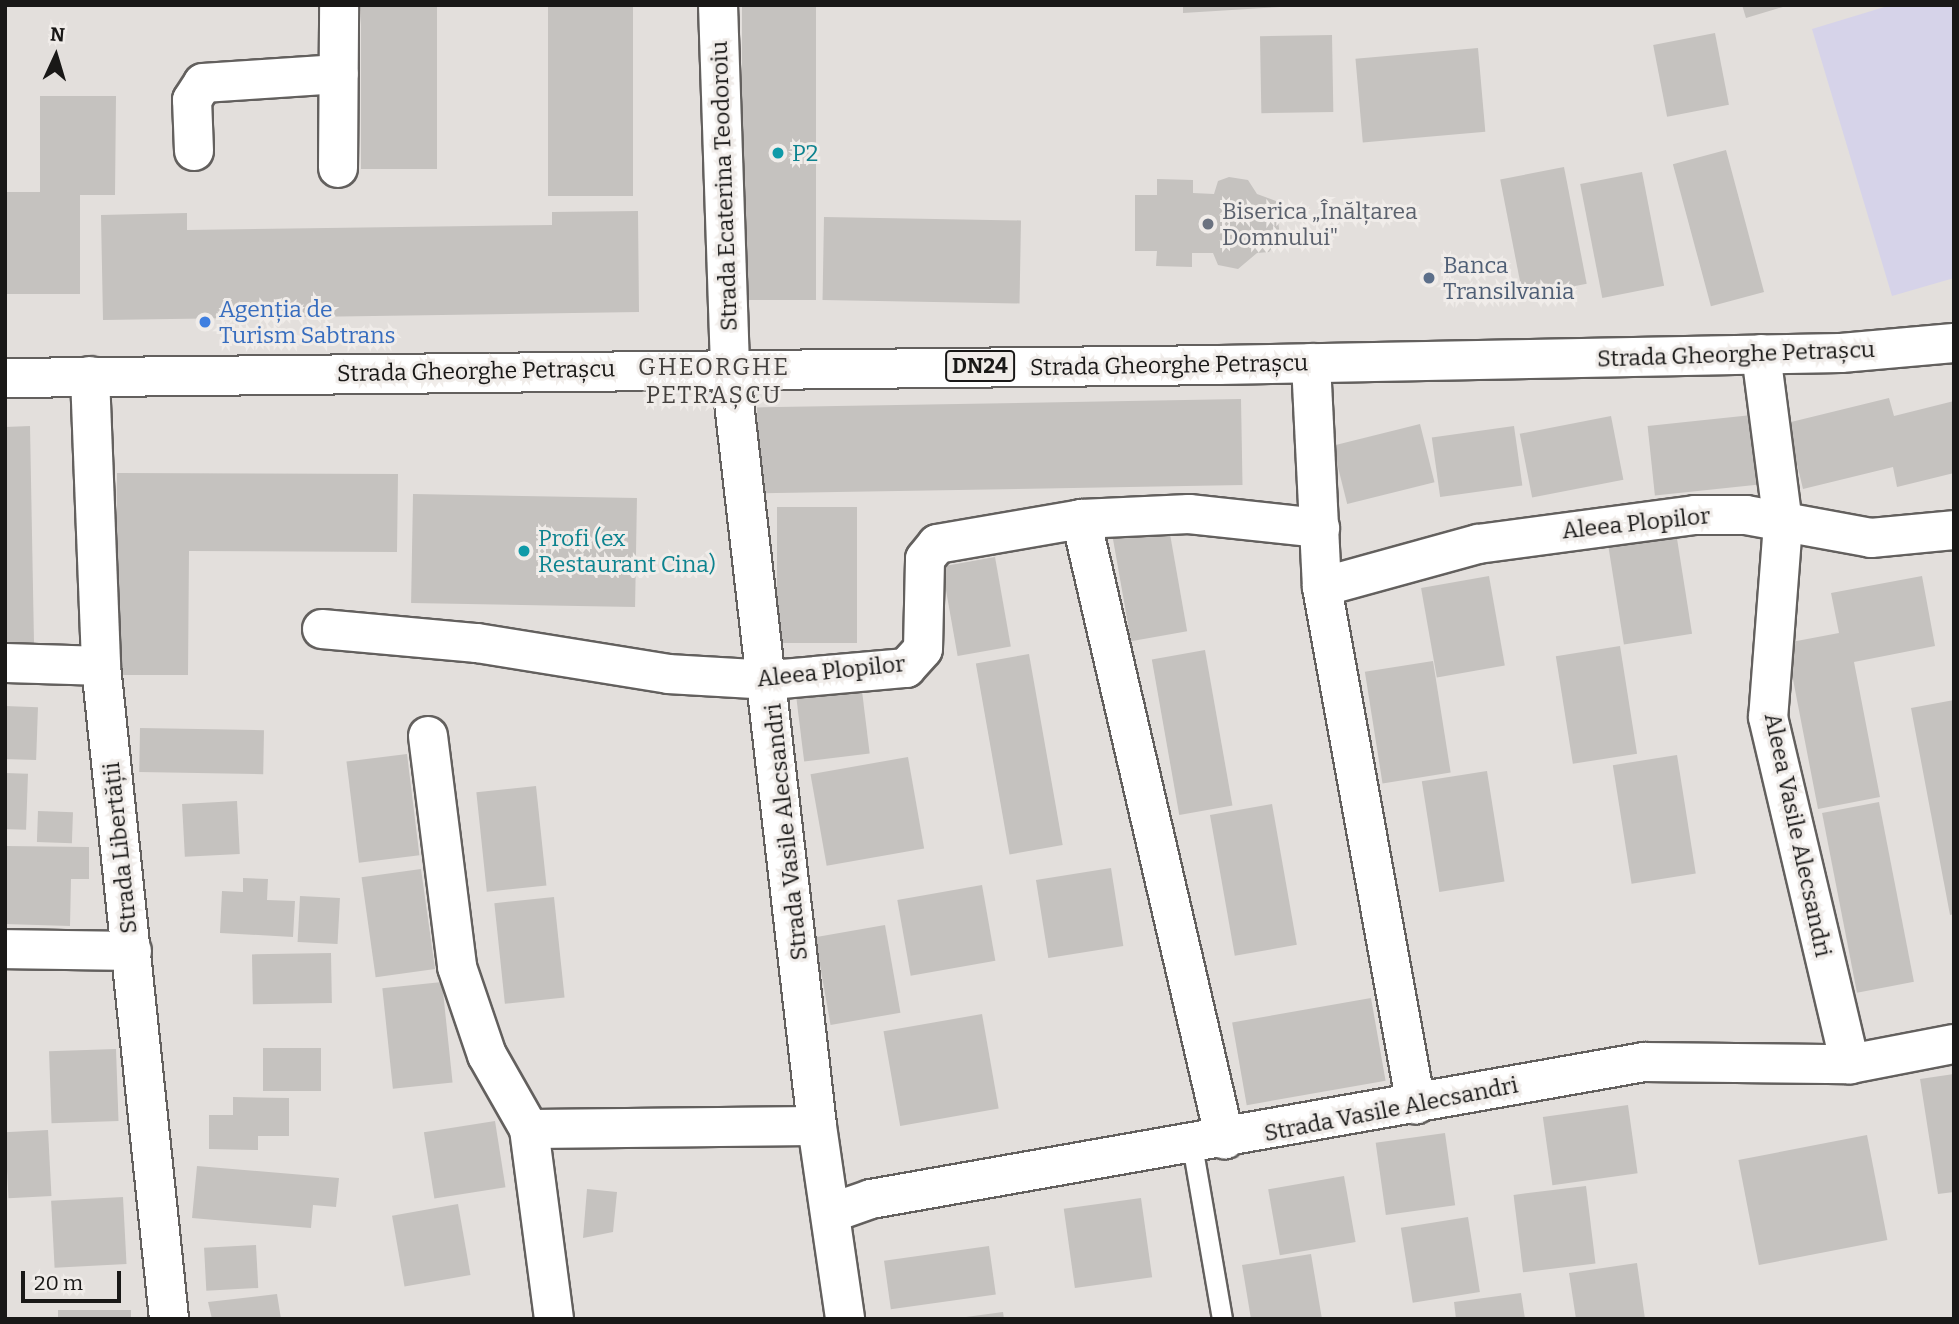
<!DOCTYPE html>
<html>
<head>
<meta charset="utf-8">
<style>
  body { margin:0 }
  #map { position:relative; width:1959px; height:1324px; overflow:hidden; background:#e3dfdc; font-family:Bitter,serif }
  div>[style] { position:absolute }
  .commercial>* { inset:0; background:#d6d3e9 }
  .building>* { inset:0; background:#c5c2bf; transform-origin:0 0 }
  .roads { filter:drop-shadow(2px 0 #63605e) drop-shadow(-2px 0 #63605e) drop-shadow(0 2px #63605e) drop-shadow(0 -2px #63605e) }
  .service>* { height:19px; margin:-9.5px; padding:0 9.5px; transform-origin:9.5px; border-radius:9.5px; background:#fff }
  .minor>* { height:38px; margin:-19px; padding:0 19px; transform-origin:19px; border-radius:19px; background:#fff }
  .primary>* { height:38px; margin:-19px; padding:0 19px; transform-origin:19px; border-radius:19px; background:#fff }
  .dots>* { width:19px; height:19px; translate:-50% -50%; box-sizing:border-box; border:4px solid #f0ece9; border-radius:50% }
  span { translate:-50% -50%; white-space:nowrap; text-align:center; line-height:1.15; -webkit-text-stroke:6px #f0ece9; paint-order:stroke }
  .shield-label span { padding:2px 5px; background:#f0ece9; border:2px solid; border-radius:5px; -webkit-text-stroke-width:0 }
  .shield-label { font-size:21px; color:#191817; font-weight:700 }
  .culture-label { font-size:23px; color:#0d838f }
  .left { translate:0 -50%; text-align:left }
  .street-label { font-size:23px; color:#191817 }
  .worship-label { font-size:23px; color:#5b616d }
  .service-label { font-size:23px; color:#4e5e75 }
  .shop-label { font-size:23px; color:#366cbe }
  .neighbourhood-label { font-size:24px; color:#44413f; letter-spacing:2px }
  .frame { position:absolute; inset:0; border:7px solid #191817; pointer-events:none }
  .north { position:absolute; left:21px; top:21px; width:70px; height:70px; -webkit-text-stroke:5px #f0ece9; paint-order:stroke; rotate:4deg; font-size:19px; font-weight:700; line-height:28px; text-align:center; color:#191817 }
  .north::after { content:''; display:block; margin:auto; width:24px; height:32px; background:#191817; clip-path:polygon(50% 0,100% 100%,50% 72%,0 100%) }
  .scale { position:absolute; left:21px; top:1271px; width:100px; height:32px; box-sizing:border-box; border:4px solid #191817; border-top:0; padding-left:9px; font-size:21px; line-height:24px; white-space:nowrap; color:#191817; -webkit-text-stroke:5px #f0ece9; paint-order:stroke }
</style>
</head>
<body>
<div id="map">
  <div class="commercial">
    <div style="clip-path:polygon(1891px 5px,1954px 5px,1954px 278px,1892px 296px,1812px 29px)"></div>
  </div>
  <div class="building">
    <div style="left:361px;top:5px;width:76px;height:164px"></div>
    <div style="left:548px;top:5px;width:85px;height:191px"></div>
    <div style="left:742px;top:5px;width:74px;height:295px"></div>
    <div style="clip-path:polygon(1183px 5px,1280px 5px,1280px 7px,1183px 13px)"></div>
    <div style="clip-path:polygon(1742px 5px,1786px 5px,1786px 6px,1746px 18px)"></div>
    <div style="left:1715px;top:33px;width:73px;height:63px;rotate:79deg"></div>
    <div style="left:1332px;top:35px;width:77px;height:72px;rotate:89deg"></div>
    <div style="left:1478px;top:48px;width:84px;height:123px;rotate:85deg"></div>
    <div style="clip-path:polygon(40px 96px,116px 96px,115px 195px,80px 195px,80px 294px,5px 294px,5px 192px,40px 192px)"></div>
    <div style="left:1726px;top:150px;width:147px;height:55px;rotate:75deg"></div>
    <div style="left:1564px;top:167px;width:119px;height:65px;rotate:79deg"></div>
    <div style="left:1642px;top:172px;width:116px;height:63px;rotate:79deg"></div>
    <div style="clip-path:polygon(1229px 177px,1248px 180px,1257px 194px,1276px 201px,1280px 238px,1269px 252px,1257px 253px,1238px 269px,1218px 265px,1213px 253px,1192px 253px,1192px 267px,1156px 266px,1157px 251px,1135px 251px,1135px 195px,1157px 195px,1157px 179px,1193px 180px,1193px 193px,1214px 194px,1218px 181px)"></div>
    <div style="clip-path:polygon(638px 211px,639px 312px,103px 320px,101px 215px,187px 213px,187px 230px,552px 225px,552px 212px)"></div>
    <div style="left:824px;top:217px;width:197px;height:83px;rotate:1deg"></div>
    <div style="clip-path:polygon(1889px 398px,1894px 416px,1954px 401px,1954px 473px,1897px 487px,1893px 467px,1803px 489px,1787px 423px)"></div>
    <div style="left:1241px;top:399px;width:86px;height:484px;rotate:89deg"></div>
    <div style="left:1752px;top:415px;width:70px;height:105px;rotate:84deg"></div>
    <div style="left:1611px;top:416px;width:65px;height:93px;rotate:79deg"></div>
    <div style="left:1420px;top:424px;width:60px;height:90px;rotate:76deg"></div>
    <div style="clip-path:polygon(30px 426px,34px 643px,5px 644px,5px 427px)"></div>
    <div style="left:1514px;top:426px;width:60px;height:83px;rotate:82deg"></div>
    <div style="clip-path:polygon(117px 473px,398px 474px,397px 552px,189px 551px,188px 675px,116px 675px)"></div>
    <div style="left:413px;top:494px;width:224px;height:109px;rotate:1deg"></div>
    <div style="left:857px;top:507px;width:136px;height:80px;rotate:90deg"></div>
    <div style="left:1167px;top:517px;width:116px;height:57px;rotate:80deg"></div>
    <div style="left:1675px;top:526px;width:109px;height:69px;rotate:81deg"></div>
    <div style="left:995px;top:557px;width:91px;height:54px;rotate:80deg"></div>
    <div style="left:1489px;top:576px;width:91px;height:69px;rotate:80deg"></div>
    <div style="clip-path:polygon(1922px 576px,1935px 646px,1854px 662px,1880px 797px,1818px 809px,1786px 643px,1839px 633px,1831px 593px)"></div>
    <div style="left:1620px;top:646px;width:109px;height:65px;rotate:81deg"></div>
    <div style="left:1205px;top:650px;width:158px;height:54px;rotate:80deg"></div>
    <div style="left:1029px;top:654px;width:194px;height:54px;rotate:80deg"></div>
    <div style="left:1433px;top:661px;width:113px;height:69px;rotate:81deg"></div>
    <div style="left:862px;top:691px;width:63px;height:66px;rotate:83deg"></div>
    <div style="clip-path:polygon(1954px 700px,1954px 914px,1950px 915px,1911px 708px)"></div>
    <div style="left:5px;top:706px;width:33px;height:53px;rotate:2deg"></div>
    <div style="left:140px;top:728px;width:124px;height:44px;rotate:1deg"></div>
    <div style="left:407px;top:754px;width:102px;height:61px;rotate:83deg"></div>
    <div style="left:1677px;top:755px;width:120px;height:65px;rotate:81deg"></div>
    <div style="left:908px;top:757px;width:93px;height:99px;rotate:80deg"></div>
    <div style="left:1487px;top:771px;width:112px;height:66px;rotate:81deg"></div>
    <div style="left:5px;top:773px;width:23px;height:56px;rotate:2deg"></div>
    <div style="left:536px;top:786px;width:100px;height:60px;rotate:84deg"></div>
    <div style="left:237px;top:801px;width:53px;height:55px;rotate:87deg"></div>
    <div style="left:1879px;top:802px;width:183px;height:58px;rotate:79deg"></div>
    <div style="left:1272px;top:804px;width:143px;height:63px;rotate:80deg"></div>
    <div style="left:38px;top:811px;width:35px;height:31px;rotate:2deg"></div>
    <div style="clip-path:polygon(5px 846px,89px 847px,89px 879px,71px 879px,70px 926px,5px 924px)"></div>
    <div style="left:1111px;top:868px;width:79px;height:76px;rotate:81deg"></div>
    <div style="left:421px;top:869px;width:101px;height:60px;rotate:82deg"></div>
    <div style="clip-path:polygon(243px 878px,268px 879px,267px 900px,295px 901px,293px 937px,220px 933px,222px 891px,243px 892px)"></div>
    <div style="left:982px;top:885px;width:77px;height:86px;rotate:80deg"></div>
    <div style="left:300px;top:896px;width:40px;height:46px;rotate:3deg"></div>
    <div style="left:554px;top:897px;width:101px;height:60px;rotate:84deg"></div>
    <div style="left:885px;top:925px;width:89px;height:71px;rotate:80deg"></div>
    <div style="left:331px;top:953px;width:50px;height:79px;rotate:89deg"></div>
    <div style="left:442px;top:982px;width:101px;height:60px;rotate:84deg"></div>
    <div style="left:1371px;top:998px;width:84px;height:141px;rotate:80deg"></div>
    <div style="left:982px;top:1014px;width:96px;height:100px;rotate:80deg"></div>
    <div style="left:321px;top:1048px;width:43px;height:58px;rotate:90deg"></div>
    <div style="left:116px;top:1049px;width:72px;height:67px;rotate:88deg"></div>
    <div style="clip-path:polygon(1954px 1074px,1954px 1192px,1938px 1194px,1920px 1079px)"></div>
    <div style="clip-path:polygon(233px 1097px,289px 1098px,289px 1136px,258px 1136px,258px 1150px,209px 1149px,209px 1115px,233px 1115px)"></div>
    <div style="left:1628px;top:1105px;width:69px;height:86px;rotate:82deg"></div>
    <div style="left:495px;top:1121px;width:67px;height:72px;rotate:81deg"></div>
    <div style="left:48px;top:1130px;width:66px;height:43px;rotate:87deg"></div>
    <div style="left:1445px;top:1133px;width:73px;height:70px;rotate:82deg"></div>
    <div style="left:1867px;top:1135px;width:107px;height:131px;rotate:79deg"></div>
    <div style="clip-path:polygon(197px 1166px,339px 1178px,336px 1207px,313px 1205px,311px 1228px,192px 1218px)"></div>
    <div style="left:1344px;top:1176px;width:67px;height:77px;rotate:80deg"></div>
    <div style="left:1586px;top:1186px;width:78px;height:73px;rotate:83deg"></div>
    <div style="clip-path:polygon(587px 1189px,617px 1192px,613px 1232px,583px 1238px)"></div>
    <div style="left:123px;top:1197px;width:67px;height:72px;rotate:87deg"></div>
    <div style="left:1141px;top:1198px;width:80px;height:78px;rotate:82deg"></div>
    <div style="left:458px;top:1204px;width:72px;height:67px;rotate:80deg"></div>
    <div style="left:1468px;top:1217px;width:76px;height:68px;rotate:81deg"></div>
    <div style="left:256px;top:1245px;width:43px;height:52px;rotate:87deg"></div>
    <div style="left:989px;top:1246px;width:49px;height:106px;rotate:82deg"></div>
    <div style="clip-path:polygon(1311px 1254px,1322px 1319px,1251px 1319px,1242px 1265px)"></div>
    <div style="clip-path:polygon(1637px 1263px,1645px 1319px,1576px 1319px,1569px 1273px)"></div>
    <div style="clip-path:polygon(1521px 1293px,1525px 1319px,1456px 1319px,1454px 1302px)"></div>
    <div style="clip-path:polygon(277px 1294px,281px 1319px,212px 1319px,208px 1302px)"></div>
    <div style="left:58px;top:1310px;width:73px;height:9px"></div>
    <div style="clip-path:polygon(1003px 1312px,1004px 1319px,966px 1319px,966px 1317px)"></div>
  </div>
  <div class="roads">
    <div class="service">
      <div style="left:1192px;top:1145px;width:177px;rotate:80.2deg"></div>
    </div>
    <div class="minor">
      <div style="left:718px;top:5px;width:363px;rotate:88.1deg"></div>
      <div style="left:730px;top:368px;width:763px;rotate:83.45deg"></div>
      <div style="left:817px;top:1126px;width:195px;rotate:81.7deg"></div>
      <div style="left:194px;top:151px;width:51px;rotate:-92.2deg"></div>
      <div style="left:192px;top:100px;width:20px;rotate:-57deg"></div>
      <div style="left:203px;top:83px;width:136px;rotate:-3.8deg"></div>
      <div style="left:338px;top:168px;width:163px;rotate:-89.6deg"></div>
      <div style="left:1761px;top:354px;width:171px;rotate:82.6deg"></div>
      <div style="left:1783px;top:524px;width:194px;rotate:94.4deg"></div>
      <div style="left:1768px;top:717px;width:357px;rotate:76.7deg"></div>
      <div style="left:1311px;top:363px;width:224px;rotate:87.2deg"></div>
      <div style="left:1322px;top:587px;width:526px;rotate:79.71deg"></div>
      <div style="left:90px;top:376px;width:290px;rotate:87.8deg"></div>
      <div style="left:101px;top:666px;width:657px;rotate:84.05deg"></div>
      <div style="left:1081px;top:519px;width:637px;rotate:76.94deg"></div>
      <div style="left:1322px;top:587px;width:162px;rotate:-15.4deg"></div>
      <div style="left:1478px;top:544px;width:219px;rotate:-7.6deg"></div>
      <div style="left:1695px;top:515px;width:51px"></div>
      <div style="left:1746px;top:515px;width:127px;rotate:10.4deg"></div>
      <div style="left:1871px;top:538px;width:83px;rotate:-5.5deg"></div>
      <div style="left:322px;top:629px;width:156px;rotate:5.2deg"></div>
      <div style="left:477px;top:643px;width:193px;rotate:9.2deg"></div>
      <div style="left:668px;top:674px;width:103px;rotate:3.3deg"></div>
      <div style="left:771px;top:680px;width:136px;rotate:-5.1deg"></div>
      <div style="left:906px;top:668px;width:25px;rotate:-48deg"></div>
      <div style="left:923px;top:649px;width:90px;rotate:-88.7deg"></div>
      <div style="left:925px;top:559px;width:19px;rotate:-51deg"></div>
      <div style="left:937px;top:544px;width:146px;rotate:-9.8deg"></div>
      <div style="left:1081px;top:519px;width:108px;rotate:-2.7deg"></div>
      <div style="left:1189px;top:514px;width:132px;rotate:6.1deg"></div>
      <div style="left:5px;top:663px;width:96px;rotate:1.8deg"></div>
      <div style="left:428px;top:736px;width:233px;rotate:82.8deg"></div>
      <div style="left:457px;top:967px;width:93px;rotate:71.2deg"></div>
      <div style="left:487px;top:1055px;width:85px;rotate:60.4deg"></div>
      <div style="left:529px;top:1129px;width:192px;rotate:82.5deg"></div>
      <div style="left:5px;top:949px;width:127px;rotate:0.9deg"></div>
      <div style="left:529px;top:1129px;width:288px;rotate:-0.6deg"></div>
      <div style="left:831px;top:1213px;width:42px;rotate:-19.3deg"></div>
      <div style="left:871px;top:1199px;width:785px;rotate:-10.05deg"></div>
      <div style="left:1644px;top:1062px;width:206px;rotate:0.6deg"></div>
      <div style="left:1850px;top:1064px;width:106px;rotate:-10.9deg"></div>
    </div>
    <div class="primary">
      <div style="left:5px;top:378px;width:1214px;rotate:-0.61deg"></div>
      <div style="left:1219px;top:365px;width:622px;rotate:-1.11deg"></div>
      <div style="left:1841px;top:353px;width:113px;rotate:-5.1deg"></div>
    </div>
  </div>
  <div class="dots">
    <div style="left:778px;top:153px;background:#0f9aa8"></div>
    <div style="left:1208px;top:224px;background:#6b7280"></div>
    <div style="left:1429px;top:278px;background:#5c6f8a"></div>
    <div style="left:205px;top:322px;background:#3f7fe0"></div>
    <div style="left:524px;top:551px;background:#0f9aa8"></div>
  </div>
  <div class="shield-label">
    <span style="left:980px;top:366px">DN24</span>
  </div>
  <div class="culture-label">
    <span class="left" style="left:792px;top:153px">P2</span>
    <span class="left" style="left:538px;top:551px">Profi (ex<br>Restaurant Cina)</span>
  </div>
  <div class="street-label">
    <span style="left:724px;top:186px;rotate:-92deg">Strada Ecaterina Teodoroiu</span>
    <span style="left:1736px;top:354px;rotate:-2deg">Strada Gheorghe Petrașcu</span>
    <span style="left:1169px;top:365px;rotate:-1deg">Strada Gheorghe Petrașcu</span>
    <span style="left:476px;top:371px;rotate:-1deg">Strada Gheorghe Petrașcu</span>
    <span style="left:1636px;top:523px;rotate:-6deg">Aleea Plopilor</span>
    <span style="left:831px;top:671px;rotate:-6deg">Aleea Plopilor</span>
    <span style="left:786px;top:832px;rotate:-96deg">Strada Vasile Alecsandri</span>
    <span style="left:1798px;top:835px;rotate:78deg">Aleea Vasile Alecsandri</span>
    <span style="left:120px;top:848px;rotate:-96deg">Strada Libertății</span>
    <span style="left:1391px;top:1109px;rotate:-11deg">Strada Vasile Alecsandri</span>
  </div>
  <div class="worship-label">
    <span class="left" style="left:1222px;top:224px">Biserica „Înălțarea<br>Domnului"</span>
  </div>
  <div class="service-label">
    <span class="left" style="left:1443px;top:278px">Banca<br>Transilvania</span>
  </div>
  <div class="shop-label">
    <span class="left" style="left:219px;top:322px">Agenția de<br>Turism Sabtrans</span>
  </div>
  <div class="neighbourhood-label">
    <span style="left:714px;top:382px">GHEORGHE<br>PETRAȘCU</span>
  </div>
  <div class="frame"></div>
  <div class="north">N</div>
  <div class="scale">20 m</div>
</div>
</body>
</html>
